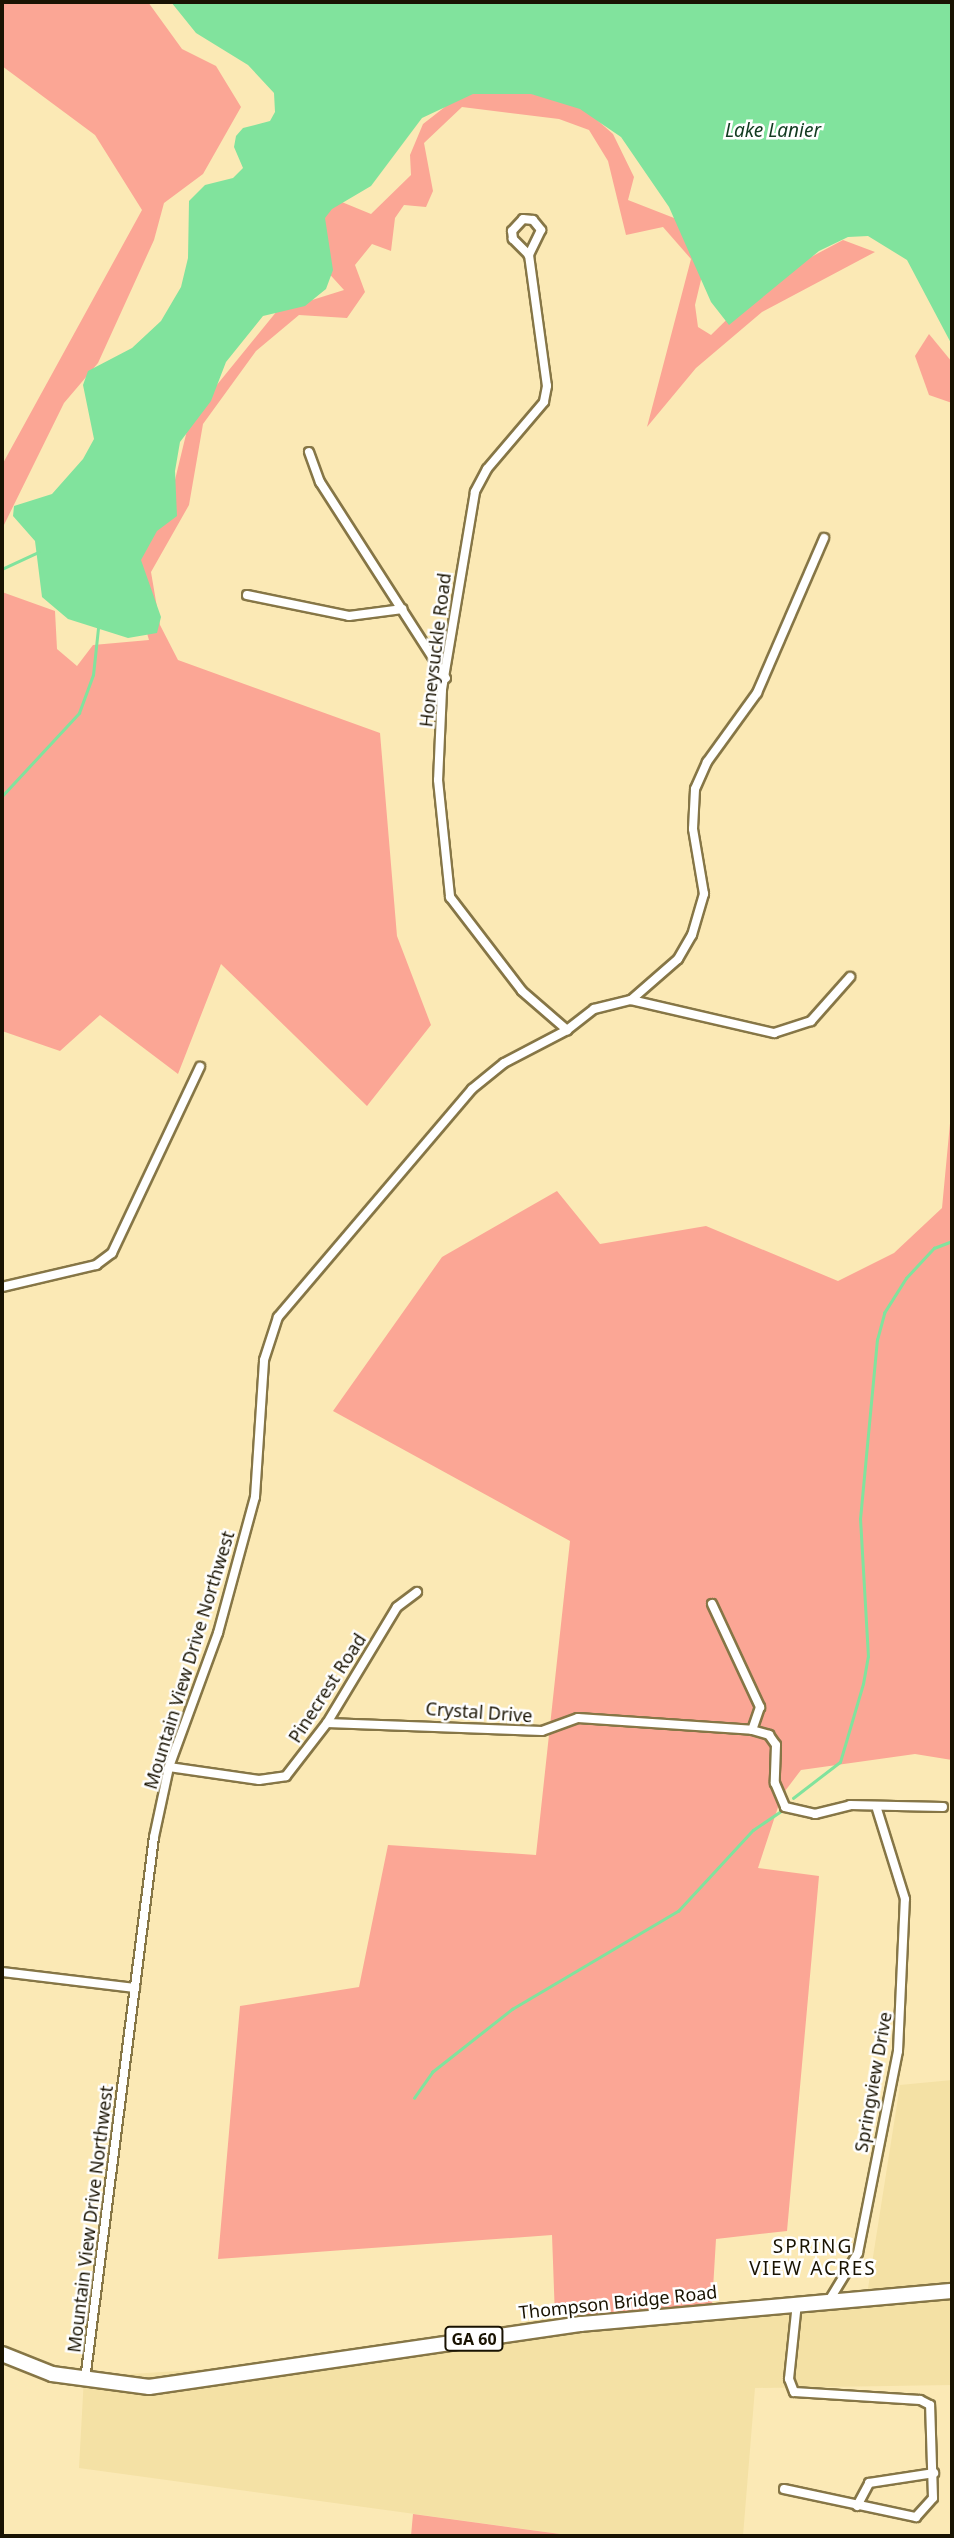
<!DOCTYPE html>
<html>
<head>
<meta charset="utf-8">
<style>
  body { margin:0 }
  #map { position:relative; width:954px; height:2538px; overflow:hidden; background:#fbe9b5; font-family:"Noto Sans",sans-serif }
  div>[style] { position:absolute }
  .built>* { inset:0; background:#f4e1a5 }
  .green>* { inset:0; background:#fba695 }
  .water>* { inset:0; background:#81e39d }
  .stream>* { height:2.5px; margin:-1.25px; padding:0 1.25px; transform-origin:1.25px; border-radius:1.25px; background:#81e39d }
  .roads { filter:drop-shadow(2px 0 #867646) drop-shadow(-2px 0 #867646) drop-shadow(0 2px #867646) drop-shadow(0 -2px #867646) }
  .minor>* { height:8px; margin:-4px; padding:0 4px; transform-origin:4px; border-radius:4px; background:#fff }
  .trunk>* { height:14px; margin:-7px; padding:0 7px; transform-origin:7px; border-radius:7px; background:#fff }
  span { translate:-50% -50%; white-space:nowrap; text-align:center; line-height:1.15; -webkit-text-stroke:5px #fff; paint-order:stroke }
  .shield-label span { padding:2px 5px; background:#fff; border:2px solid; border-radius:5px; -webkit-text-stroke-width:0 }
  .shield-label { font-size:16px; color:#191302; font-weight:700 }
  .street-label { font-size:18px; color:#191302 }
  .water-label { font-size:19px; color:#123b20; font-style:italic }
  .neighbourhood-label { font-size:19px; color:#191302; letter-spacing:2px }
  .frame { position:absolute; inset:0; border:4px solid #191302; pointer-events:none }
</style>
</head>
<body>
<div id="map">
  <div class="built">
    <div style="clip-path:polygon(952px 2080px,952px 2385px,755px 2388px,743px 2536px,575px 2536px,79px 2468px,84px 2377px,273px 2365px,555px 2317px,867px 2295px,900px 2085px)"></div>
  </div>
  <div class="green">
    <div style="clip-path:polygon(2px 2px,148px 2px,182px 49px,216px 66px,241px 107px,203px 174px,164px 203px,154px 240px,98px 363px,64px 403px,2px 529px,2px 465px,142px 210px,95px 135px,2px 66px)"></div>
    <div style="clip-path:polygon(477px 82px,579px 104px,613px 134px,634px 177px,628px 200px,692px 225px,705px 263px,695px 305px,698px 327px,711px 335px,766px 281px,843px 240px,875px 252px,762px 312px,696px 368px,647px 427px,691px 259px,663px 227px,626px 235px,608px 161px,589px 130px,559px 119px,462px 107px,424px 143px,433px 191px,426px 207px,404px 205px,395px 218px,391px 251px,372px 244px,355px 265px,365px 292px,347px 318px,299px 315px,256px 351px,203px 424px,189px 505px,151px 572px,160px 625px,178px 660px,380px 733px,397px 936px,431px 1025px,367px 1106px,221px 964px,178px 1074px,100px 1015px,60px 1051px,2px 1031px,2px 592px,55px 611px,57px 649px,77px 666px,93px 645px,149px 640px,135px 593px,142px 533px,166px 517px,190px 418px,277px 311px,344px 290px,324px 268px,310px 233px,332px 198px,371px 214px,411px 175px,410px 155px,423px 124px)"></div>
    <div style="clip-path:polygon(929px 334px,952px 362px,952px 403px,929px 395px,915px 356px)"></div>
    <div style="clip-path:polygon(952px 1102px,952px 1760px,915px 1754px,801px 1770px,782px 1795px,758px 1868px,819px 1876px,787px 2231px,716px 2239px,712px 2306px,555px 2317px,552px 2235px,218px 2259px,240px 2006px,359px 1987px,388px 1845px,536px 1855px,570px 1541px,333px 1411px,442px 1257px,557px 1191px,600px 1244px,706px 1226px,838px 1281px,894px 1253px,942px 1208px)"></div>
    <div style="clip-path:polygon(413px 2514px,575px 2536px,411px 2536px)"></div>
  </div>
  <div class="water">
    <div style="clip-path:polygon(171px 2px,952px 2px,952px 345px,907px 260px,868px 236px,848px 237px,819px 251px,729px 325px,711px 302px,669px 207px,621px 137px,580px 109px,531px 94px,473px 94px,422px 118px,371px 186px,332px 209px,325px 218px,333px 270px,326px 289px,305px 306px,263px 316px,226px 362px,211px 401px,180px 442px,175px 471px,177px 516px,157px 531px,141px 560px,161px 617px,157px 633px,128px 638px,68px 619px,42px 597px,35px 541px,13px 516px,14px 506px,52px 494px,83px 459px,94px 439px,83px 385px,88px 371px,132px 348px,161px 321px,181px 287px,188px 258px,189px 201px,205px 185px,233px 178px,243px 168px,234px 147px,236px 136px,243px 128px,270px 121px,275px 112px,274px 93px,248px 65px,196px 33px)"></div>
  </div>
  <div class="stream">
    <div style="left:2px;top:569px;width:40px;rotate:-25deg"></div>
    <div style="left:2px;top:796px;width:113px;rotate:-47.1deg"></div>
    <div style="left:79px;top:713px;width:40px;rotate:-69.8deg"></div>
    <div style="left:93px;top:675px;width:47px;rotate:-83.9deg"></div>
    <div style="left:793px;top:1798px;width:59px;rotate:-37.5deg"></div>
    <div style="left:840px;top:1762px;width:81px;rotate:-73.6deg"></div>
    <div style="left:863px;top:1684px;width:27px;rotate:-80deg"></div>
    <div style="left:868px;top:1657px;width:138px;rotate:-93.3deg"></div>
    <div style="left:860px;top:1519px;width:180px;rotate:-84.6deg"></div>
    <div style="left:877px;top:1340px;width:28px;rotate:-75deg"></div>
    <div style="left:884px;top:1313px;width:41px;rotate:-57.8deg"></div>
    <div style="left:906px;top:1278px;width:41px;rotate:-47deg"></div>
    <div style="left:934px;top:1248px;width:19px;rotate:-21deg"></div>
    <div style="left:414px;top:2098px;width:32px;rotate:-55deg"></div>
    <div style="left:432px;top:2072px;width:102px;rotate:-38.2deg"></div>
    <div style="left:512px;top:2009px;width:193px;rotate:-30.6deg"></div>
    <div style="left:678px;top:1911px;width:110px;rotate:-47.2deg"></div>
    <div style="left:753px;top:1830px;width:32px;rotate:-34deg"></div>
    <div style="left:815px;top:2536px;width:1px"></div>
  </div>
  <div class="roads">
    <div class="minor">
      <div style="left:529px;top:255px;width:23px;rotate:-135deg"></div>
      <div style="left:513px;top:239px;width:8px;rotate:-97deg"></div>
      <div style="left:512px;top:231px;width:16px;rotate:-47deg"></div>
      <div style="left:523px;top:219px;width:10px;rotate:6deg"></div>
      <div style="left:533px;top:220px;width:13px;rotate:51deg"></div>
      <div style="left:541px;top:230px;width:28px;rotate:116deg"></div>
      <div style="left:529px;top:255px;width:132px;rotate:82.2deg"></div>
      <div style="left:547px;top:386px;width:16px;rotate:101deg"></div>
      <div style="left:544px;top:402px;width:88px;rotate:130.4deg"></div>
      <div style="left:487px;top:469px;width:26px;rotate:118deg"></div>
      <div style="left:475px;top:492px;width:201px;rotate:99.5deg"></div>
      <div style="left:442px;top:690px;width:90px;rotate:92.5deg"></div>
      <div style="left:438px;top:780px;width:118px;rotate:84.1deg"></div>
      <div style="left:450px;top:897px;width:118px;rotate:52.5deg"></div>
      <div style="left:522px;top:991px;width:60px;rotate:40.9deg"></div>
      <div style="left:309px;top:452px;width:32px;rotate:70deg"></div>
      <div style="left:320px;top:482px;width:233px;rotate:57.3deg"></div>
      <div style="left:247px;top:595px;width:104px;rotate:11.6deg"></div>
      <div style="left:349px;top:616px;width:54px;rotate:-7.4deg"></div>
      <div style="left:631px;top:1000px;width:62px;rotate:-41.1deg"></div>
      <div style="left:678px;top:959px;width:28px;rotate:-60deg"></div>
      <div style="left:692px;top:935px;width:43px;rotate:-73.7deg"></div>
      <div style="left:704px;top:894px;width:66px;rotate:-99.6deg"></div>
      <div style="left:693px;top:829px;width:40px;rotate:-87.1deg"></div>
      <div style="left:695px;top:789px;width:30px;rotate:-66deg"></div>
      <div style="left:707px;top:762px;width:85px;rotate:-54.1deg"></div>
      <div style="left:757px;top:693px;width:169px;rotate:-66.6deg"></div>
      <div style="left:2px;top:1287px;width:97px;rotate:-13.2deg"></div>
      <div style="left:96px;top:1265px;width:20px;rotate:-37deg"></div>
      <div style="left:112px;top:1253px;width:206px;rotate:-64.7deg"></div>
      <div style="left:712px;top:1604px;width:114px;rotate:65deg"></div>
      <div style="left:760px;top:1707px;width:24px;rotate:109deg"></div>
      <div style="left:327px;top:1723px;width:215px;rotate:2.1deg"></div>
      <div style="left:542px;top:1731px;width:38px;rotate:-20deg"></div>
      <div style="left:578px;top:1718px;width:174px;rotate:3.9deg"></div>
      <div style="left:752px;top:1730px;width:18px;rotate:16deg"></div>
      <div style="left:769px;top:1735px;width:12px;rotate:55deg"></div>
      <div style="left:776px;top:1745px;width:38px;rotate:92deg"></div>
      <div style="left:775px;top:1783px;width:26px;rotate:67deg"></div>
      <div style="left:785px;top:1807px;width:31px;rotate:13deg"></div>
      <div style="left:815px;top:1814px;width:36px;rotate:-14deg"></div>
      <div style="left:850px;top:1805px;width:93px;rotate:1.2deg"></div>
      <div style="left:169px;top:1767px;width:91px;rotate:8.2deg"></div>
      <div style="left:259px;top:1780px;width:27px;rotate:-8deg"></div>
      <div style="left:286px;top:1776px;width:67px;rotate:-52.3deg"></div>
      <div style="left:327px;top:1723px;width:135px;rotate:-58.9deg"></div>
      <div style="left:397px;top:1607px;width:25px;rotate:-37deg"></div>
      <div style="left:2px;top:1972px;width:134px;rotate:6.9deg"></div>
      <div style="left:830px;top:2299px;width:54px;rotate:-58.7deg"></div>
      <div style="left:858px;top:2253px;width:206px;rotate:-78.8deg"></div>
      <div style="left:898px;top:2051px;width:152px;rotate:-87.4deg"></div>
      <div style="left:905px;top:1899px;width:94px;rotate:-107.3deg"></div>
      <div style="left:85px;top:2380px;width:547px;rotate:-82.76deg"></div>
      <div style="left:154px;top:1837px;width:72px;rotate:-77.9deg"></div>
      <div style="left:169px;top:1767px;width:143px;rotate:-69.9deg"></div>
      <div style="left:218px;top:1633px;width:141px;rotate:-74.8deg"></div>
      <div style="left:255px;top:1497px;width:137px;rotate:-86.2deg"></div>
      <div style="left:264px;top:1360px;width:45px;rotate:-72deg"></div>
      <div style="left:278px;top:1317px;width:299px;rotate:-49.6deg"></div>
      <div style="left:472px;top:1089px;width:41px;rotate:-39.1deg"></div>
      <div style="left:504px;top:1063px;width:71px;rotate:-27.6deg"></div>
      <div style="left:567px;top:1030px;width:34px;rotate:-38deg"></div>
      <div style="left:594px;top:1009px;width:38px;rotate:-14deg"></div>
      <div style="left:631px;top:1000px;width:147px;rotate:13deg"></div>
      <div style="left:774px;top:1033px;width:39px;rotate:-18deg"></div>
      <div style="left:811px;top:1021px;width:59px;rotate:-48.4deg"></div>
      <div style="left:784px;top:2489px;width:135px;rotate:12deg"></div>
      <div style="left:916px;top:2517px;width:25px;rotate:-48deg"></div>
      <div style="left:933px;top:2498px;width:93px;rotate:-91.8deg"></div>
      <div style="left:930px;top:2405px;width:11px;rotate:-153deg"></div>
      <div style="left:920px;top:2400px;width:126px;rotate:-176.4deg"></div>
      <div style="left:794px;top:2392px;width:14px;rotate:-111deg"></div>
      <div style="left:789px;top:2379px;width:76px;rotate:-84deg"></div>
      <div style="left:857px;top:2506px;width:26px;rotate:-62deg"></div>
      <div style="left:869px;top:2483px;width:66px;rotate:-8.7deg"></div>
    </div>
    <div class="trunk">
      <div style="left:2px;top:2354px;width:54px;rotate:21.8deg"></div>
      <div style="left:52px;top:2374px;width:98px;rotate:7.6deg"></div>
      <div style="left:149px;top:2387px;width:437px;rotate:-8.3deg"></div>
      <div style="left:581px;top:2324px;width:372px;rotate:-5.1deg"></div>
    </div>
  </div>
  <div class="shield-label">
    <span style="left:474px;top:2339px">GA 60</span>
  </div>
  <div class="street-label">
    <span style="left:435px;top:650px;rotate:-83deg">Honeysuckle Road</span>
    <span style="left:189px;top:1660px;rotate:-73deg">Mountain View Drive Northwest</span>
    <span style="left:327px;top:1688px;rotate:-57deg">Pinecrest Road</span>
    <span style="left:479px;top:1712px;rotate:4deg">Crystal Drive</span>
    <span style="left:873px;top:2082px;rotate:-80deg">Springview Drive</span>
    <span style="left:90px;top:2219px;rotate:-83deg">Mountain View Drive Northwest</span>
    <span style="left:618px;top:2302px;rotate:-6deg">Thompson Bridge Road</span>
  </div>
  <div class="water-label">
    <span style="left:773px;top:131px">Lake Lanier</span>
  </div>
  <div class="neighbourhood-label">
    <span style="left:813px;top:2258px">SPRING<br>VIEW ACRES</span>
  </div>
  <div class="frame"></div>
</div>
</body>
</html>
